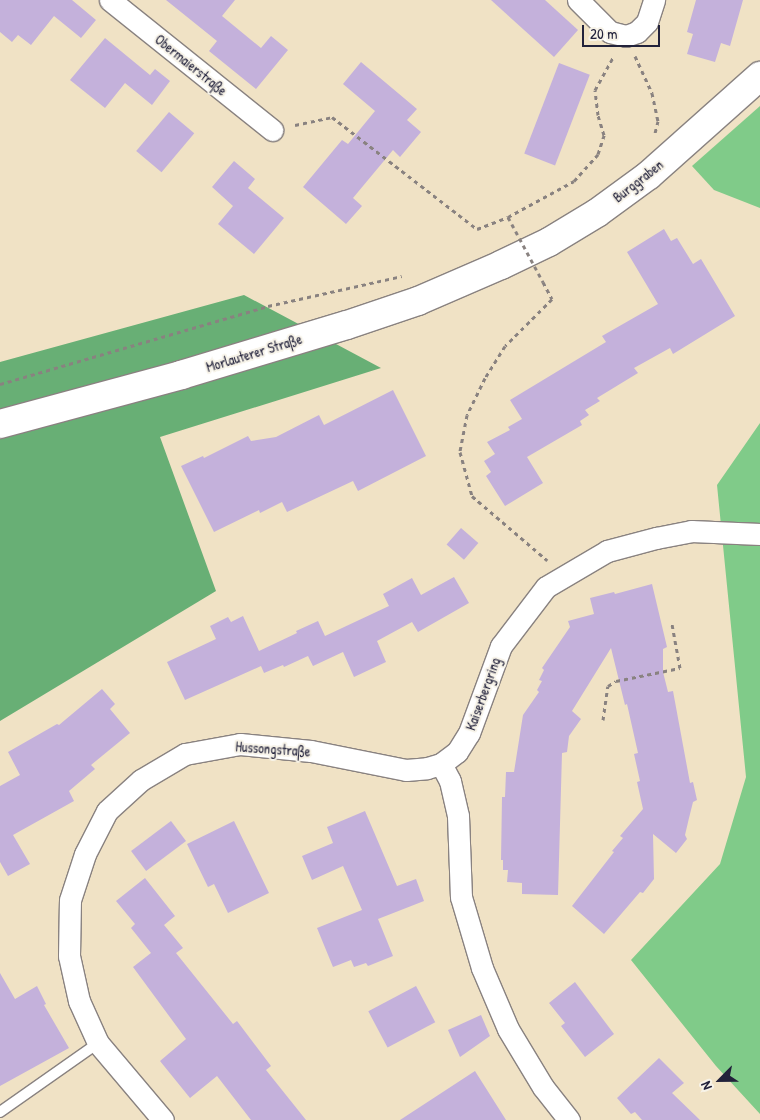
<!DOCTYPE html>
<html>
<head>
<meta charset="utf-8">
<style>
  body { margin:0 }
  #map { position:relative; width:760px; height:1120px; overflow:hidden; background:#f0e2c5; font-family:"Patrick Hand",sans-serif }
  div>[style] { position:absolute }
  .green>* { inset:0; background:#80cb89 }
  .forest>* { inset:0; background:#68af75 }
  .building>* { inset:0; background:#c4b1db; transform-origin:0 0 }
  .path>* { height:3px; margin-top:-1.5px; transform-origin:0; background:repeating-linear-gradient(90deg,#898280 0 4px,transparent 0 8px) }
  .roads { filter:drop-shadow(1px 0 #898280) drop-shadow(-1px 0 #898280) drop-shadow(0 1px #898280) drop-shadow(0 -1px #898280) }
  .lane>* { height:10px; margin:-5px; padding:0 5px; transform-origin:5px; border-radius:5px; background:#fff }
  .street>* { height:21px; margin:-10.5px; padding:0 10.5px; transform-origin:10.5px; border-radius:10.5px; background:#fff }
  .secondary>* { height:28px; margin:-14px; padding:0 14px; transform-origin:14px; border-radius:14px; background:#fff }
  .path-bridge>* { height:3px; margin-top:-1.5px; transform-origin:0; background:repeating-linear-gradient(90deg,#898280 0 4px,transparent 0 8px) }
  span { translate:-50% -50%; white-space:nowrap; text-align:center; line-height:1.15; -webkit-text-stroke:4px #f7f3e8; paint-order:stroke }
  .street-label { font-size:14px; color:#22223b }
  .north { position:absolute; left:695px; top:1055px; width:50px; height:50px; -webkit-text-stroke:4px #f7f3e8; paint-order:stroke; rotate:247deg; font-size:14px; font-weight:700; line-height:20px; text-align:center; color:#22223b }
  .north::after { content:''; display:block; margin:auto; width:18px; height:22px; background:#22223b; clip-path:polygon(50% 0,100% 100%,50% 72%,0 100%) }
  .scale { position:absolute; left:582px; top:25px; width:78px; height:22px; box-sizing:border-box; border:2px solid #22223b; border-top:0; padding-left:6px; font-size:15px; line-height:18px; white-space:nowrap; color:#22223b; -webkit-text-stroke:4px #f7f3e8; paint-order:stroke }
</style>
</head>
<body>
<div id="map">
  <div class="green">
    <div style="clip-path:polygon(760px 106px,760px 208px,714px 190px,692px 166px)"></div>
    <div style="clip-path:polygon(760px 423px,760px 1114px,716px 1066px,631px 960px,720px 864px,746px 777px,717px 485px)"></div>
  </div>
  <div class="forest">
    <div style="clip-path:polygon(244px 295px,381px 368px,160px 437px,216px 591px,0 721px,0 362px)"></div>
  </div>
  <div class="building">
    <div style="clip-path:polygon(0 0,72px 0,96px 20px,81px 38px,54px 16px,31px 45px,18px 35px,12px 42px,0 32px)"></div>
    <div style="clip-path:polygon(166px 0,235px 0,222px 16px,261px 48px,271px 36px,288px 50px,256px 89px,209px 51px,217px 41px)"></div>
    <div style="clip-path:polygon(491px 0,545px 0,578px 30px,554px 57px)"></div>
    <div style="clip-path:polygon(696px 0,743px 0,730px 46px,721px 43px,715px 62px,687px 54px,693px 34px,687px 32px)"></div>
    <div style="clip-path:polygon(105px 38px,150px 75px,155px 69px,170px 81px,152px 105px,125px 83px,105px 108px,70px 80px)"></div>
    <div style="clip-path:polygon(361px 62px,417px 109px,407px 120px,421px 132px,400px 157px,393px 150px,353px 198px,362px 206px,346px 224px,303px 187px,342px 140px,348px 144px,375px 111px,343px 84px)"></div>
    <div style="left:559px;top:63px;width:33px;height:97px;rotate:21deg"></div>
    <div style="left:169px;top:112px;width:33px;height:51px;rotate:40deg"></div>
    <div style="clip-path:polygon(234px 161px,255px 179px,248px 188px,284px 218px,254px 254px,218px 224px,233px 206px,212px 187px)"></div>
    <div style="clip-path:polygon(664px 229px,671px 241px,677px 238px,693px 264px,701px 259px,735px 316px,673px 354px,670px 348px,634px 368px,638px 373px,597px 398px,600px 401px,585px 410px,589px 415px,580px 421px,582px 425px,527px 457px,543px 483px,505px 506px,486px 476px,491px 472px,484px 461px,495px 454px,487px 442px,510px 430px,508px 427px,522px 419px,510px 400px,606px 342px,602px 336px,658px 304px,627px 252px)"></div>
    <div style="clip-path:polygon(393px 390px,426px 456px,358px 491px,353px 481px,287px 512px,282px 502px,260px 513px,259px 510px,214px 532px,181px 466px,203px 456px,204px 458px,248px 436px,251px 441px,276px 437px,319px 415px,324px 425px)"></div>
    <div style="left:461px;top:528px;width:23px;height:22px;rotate:41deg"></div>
    <div style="clip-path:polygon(454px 577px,469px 603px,418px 632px,412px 622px,377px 641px,386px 662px,354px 677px,343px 652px,313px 666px,308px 656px,284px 667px,283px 665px,264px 673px,261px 666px,185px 700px,167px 662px,216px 639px,210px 626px,228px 617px,231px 622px,243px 616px,259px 651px,297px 633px,296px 631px,318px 621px,325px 636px,389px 606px,383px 594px,412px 578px,421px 595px)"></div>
    <div style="clip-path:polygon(652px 584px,667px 647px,663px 649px,663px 672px,668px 692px,673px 691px,690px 783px,693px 782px,697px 800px,693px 802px,689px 818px,685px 835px,687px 839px,676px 853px,653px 834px,654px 879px,643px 893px,640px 892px,604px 934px,572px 906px,614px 852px,612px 851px,623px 838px,620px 836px,643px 809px,637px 782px,640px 781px,634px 754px,638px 753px,627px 704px,625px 705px,611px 648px,572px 711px,581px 719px,569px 736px,567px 752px,562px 753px,558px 895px,522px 894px,522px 883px,507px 882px,508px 870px,503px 870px,503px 860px,501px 860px,502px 797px,505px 797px,506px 772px,514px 772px,523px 715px,539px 692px,537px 690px,542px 681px,539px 680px,544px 670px,542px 668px,570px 627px,568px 621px,594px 614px,590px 598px,614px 592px,615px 594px)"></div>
    <div style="clip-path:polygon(102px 689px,115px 704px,110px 709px,130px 733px,91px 765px,95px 769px,69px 791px,74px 801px,13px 835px,30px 864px,8px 876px,0 862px,0 786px,20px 775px,8px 752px,57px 724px,59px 725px)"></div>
    <div style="clip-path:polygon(365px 811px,397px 886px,416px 879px,424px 901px,378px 919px,393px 956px,368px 966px,366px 963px,354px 967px,351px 960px,333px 967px,317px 928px,362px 910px,343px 866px,312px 880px,302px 856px,333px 843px,327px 827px)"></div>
    <div style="left:171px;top:821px;width:25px;height:50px;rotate:53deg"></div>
    <div style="clip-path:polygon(234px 821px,269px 893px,228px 913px,214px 884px,208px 887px,187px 844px)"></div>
    <div style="clip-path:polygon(145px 878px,175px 916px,164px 925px,183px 948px,176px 953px,233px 1024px,237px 1021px,271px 1066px,266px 1070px,306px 1120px,251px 1120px,217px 1076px,190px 1098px,160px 1061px,186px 1039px,133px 967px,151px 953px,131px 928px,135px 924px,116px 901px)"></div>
    <div style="clip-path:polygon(0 973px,15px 999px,37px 986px,46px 1004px,44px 1005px,69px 1048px,0 1086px)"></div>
    <div style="clip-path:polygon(575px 982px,614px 1034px,585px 1057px,561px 1026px,565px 1023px,549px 1003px)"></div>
    <div style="left:416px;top:986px;width:41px;height:54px;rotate:62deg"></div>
    <div style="clip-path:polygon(481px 1015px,490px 1036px,460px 1057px,448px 1030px)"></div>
    <div style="clip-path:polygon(659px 1058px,684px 1083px,672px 1093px,700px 1120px,642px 1120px,635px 1112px,631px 1114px,617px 1098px)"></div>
    <div style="clip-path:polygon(475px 1071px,506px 1120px,400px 1120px,449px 1088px)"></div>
  </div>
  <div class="path">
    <div style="left:635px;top:56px;width:41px;rotate:65.3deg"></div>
    <div style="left:652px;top:93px;width:29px;rotate:78deg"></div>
    <div style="left:658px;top:121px;width:12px;rotate:104deg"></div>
    <div style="left:295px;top:125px;width:38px;rotate:-12deg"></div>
    <div style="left:332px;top:117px;width:183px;rotate:37.7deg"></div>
    <div style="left:477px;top:229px;width:33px;rotate:-21deg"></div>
    <div style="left:508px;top:217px;width:75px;rotate:-28.6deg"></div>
    <div style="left:574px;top:181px;width:36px;rotate:-48deg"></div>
    <div style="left:598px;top:154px;width:20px;rotate:-72deg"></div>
    <div style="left:604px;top:135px;width:21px;rotate:-107deg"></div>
    <div style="left:598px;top:115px;width:25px;rotate:-97deg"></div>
    <div style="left:595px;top:90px;width:39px;rotate:-61deg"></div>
    <div style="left:543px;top:282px;width:19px;rotate:62deg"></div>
    <div style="left:552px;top:299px;width:66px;rotate:135deg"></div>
    <div style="left:505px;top:346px;width:38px;rotate:122deg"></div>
    <div style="left:485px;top:378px;width:41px;rotate:115.9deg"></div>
    <div style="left:467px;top:415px;width:38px;rotate:101deg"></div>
    <div style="left:460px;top:452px;width:46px;rotate:74.7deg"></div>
    <div style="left:472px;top:496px;width:99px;rotate:40.5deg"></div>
    <div style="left:0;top:384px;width:279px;rotate:-16.2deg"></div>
    <div style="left:268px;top:306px;width:137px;rotate:-12.6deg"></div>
    <div style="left:603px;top:720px;width:34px;rotate:-82deg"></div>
    <div style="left:608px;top:686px;width:9px;rotate:-32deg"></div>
    <div style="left:616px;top:681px;width:65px;rotate:-11.5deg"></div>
    <div style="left:680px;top:668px;width:45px;rotate:-100.3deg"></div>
  </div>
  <div class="roads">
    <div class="lane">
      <div style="left:0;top:1112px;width:120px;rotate:-35.1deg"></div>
    </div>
    <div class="street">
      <div style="left:110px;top:0;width:208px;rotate:38.7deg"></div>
      <div style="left:578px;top:0;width:45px;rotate:45deg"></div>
      <div style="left:610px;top:32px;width:16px;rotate:14deg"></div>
      <div style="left:626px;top:36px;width:12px;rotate:-20deg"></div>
      <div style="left:637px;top:32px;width:14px;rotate:-45deg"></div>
      <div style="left:647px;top:22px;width:23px;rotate:-72deg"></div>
      <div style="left:441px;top:764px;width:19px;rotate:62deg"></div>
      <div style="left:450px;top:781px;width:36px;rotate:77deg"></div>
      <div style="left:458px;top:816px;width:81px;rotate:87.9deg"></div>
      <div style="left:461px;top:897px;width:74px;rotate:73.5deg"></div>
      <div style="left:482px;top:968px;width:66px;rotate:66.9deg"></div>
      <div style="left:508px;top:1029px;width:68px;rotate:58.9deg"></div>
      <div style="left:543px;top:1087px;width:42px;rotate:51.8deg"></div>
      <div style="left:163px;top:1120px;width:101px;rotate:-130.2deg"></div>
      <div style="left:98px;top:1043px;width:46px;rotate:-114.3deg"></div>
      <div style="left:79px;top:1001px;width:46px;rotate:-102.5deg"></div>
      <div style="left:69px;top:956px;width:56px;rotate:-89deg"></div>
      <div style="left:70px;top:900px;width:48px;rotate:-71.9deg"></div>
      <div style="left:85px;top:854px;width:48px;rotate:-62.9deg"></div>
      <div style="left:107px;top:811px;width:46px;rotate:-42.4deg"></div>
      <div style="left:141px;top:780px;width:51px;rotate:-30.6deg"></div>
      <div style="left:185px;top:754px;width:56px;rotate:-10.3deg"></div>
      <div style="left:240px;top:744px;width:71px;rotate:5.6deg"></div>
      <div style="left:311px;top:751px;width:97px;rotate:11.3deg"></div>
      <div style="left:406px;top:770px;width:21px;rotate:-5deg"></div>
      <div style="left:427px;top:768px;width:15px;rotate:-16deg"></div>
      <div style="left:441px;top:764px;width:20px;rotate:-37deg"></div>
      <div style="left:457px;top:752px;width:22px;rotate:-58deg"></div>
      <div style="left:469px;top:733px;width:93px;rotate:-69.8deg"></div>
      <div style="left:501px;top:646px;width:74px;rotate:-52.7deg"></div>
      <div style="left:546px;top:587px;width:71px;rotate:-30.5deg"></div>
      <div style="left:607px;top:551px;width:51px;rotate:-14.9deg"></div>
      <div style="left:656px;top:538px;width:36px;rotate:-11deg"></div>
      <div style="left:691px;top:531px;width:69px;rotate:2.5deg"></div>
    </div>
    <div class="secondary">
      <div style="left:0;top:424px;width:188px;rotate:-15.1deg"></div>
      <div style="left:181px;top:375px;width:173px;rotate:-16.8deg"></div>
      <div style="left:347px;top:325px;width:75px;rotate:-18.7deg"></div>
      <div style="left:418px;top:301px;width:90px;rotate:-23.4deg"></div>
      <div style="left:501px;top:265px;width:53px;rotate:-25.6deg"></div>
      <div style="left:549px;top:242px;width:56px;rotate:-31.1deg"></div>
      <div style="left:597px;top:213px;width:64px;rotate:-36.2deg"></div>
      <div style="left:649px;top:175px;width:149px;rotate:-41.7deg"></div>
    </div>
  </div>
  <div class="path-bridge">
    <div style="left:508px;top:217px;width:74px;rotate:61.7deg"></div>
  </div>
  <div class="street-label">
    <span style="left:191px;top:65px;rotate:39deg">Obermaierstraße</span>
    <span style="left:638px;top:181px;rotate:-38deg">Burggraben</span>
    <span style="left:254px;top:353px;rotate:-17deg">Morlauterer Straße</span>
    <span style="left:483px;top:694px;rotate:-70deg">Kaiserbergring</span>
    <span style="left:273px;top:749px;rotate:4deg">Hussongstraße</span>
  </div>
  <div class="north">N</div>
  <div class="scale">20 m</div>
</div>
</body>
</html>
